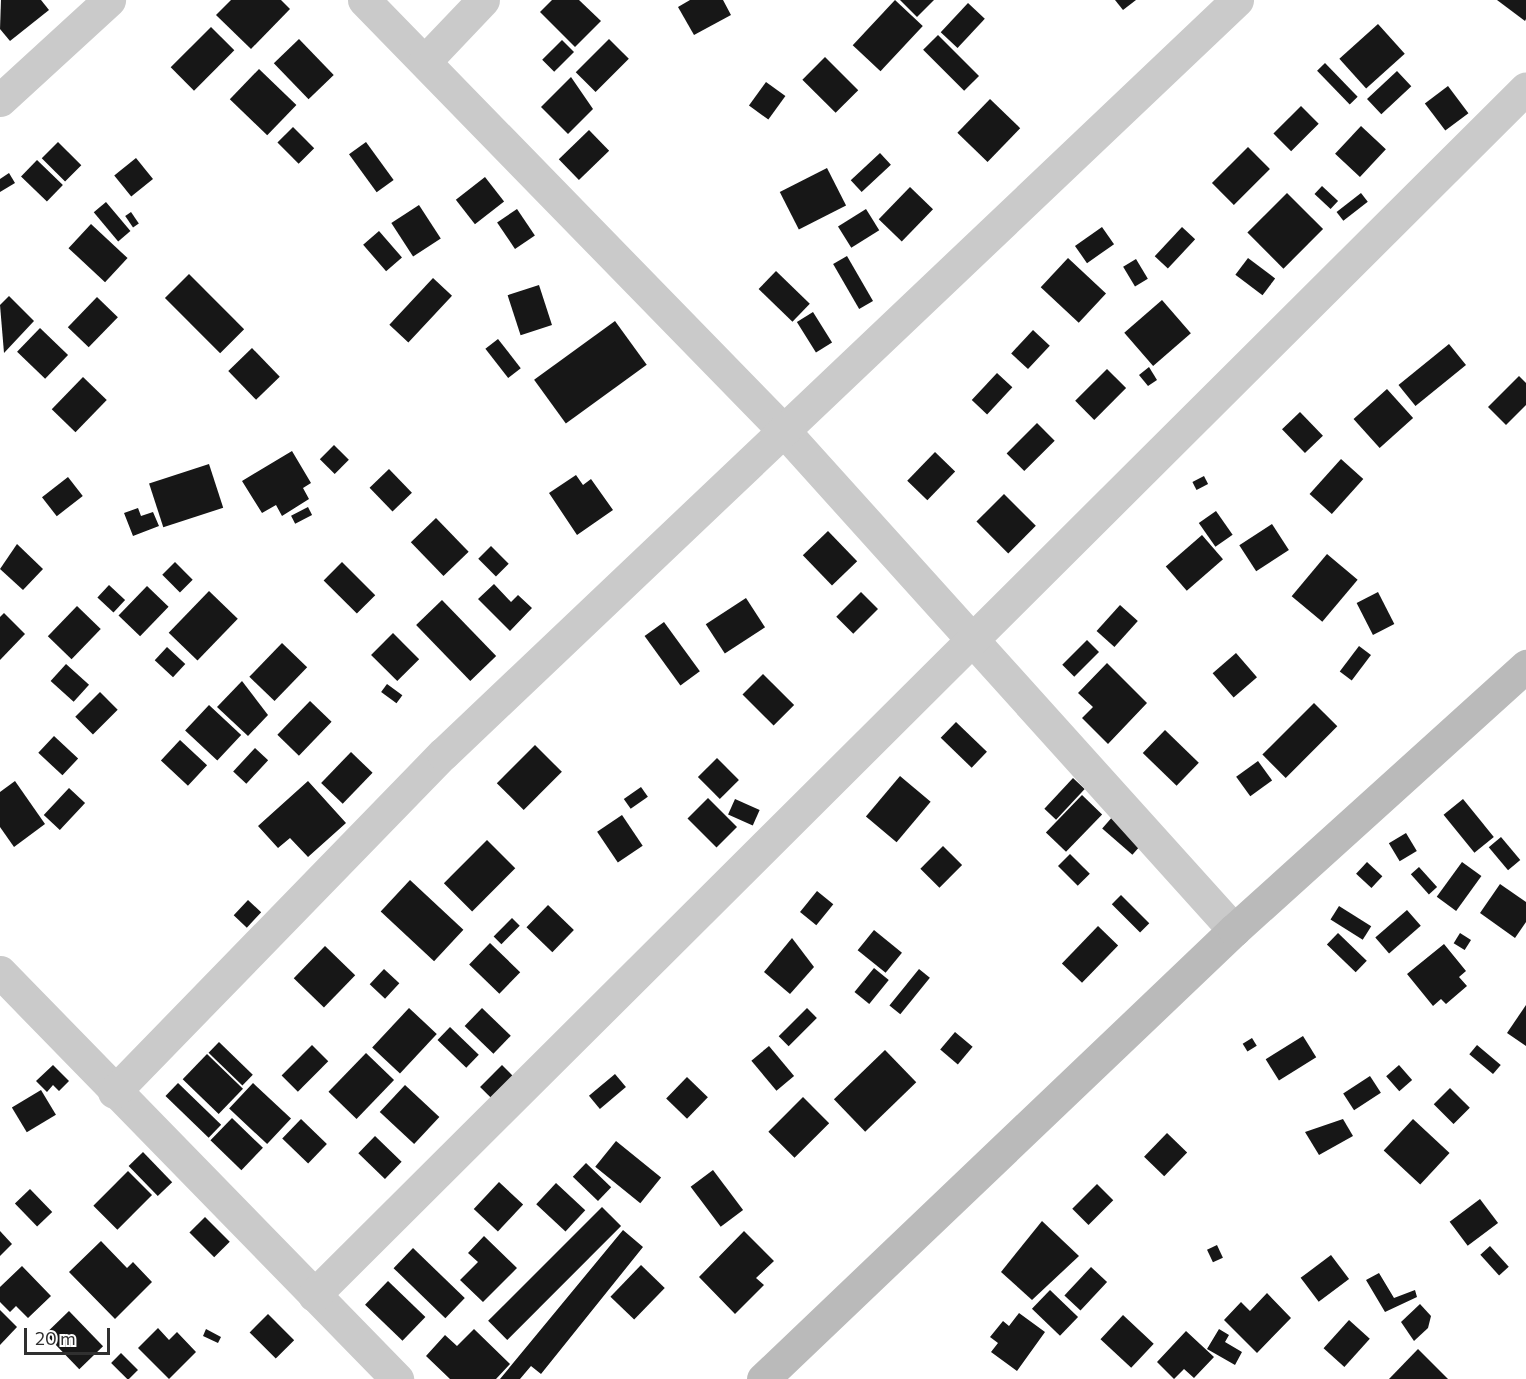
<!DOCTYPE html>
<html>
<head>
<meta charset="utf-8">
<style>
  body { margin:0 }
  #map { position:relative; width:1526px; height:1379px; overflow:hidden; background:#fff; font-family:Commissioner,sans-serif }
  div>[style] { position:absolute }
  .building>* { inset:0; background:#171717; transform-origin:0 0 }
  .street>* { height:33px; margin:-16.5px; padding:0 16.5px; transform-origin:16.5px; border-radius:16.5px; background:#cacaca }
  .secondary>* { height:33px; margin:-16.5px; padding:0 16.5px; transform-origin:16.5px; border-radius:16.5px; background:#bababa }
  span { translate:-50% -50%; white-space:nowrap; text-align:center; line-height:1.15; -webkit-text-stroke:6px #fff; paint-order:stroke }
  .scale { position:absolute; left:24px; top:1328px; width:86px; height:27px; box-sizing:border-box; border:3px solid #303030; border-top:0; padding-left:8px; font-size:18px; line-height:21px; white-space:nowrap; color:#303030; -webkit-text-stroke:4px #fff; paint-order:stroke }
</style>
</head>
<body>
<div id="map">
  <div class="building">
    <div style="clip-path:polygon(1px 0,41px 0,49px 10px,10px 41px,0 29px)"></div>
    <div style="clip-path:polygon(231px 0,281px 0,290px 9px,251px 49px,216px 15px)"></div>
    <div style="clip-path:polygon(552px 0,579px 0,601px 21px,575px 47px,540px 12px)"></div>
    <div style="clip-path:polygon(690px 0,723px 0,731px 15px,694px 35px,678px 7px)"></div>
    <div style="left:895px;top:0;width:38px;height:62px;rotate:43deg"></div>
    <div style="clip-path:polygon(900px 0,934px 0,917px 17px)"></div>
    <div style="clip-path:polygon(1115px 0,1136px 0,1123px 10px)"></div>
    <div style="clip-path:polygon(1497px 0,1526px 0,1526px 19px,1525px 21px)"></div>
    <div style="left:968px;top:3px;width:23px;height:40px;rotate:43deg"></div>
    <div style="left:1378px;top:24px;width:40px;height:52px;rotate:48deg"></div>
    <div style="left:211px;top:27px;width:33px;height:57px;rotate:45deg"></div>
    <div style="left:938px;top:35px;width:58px;height:21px;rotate:45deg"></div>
    <div style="left:299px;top:39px;width:50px;height:35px;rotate:46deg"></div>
    <div style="left:609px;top:39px;width:28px;height:47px;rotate:45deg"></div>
    <div style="left:562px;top:40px;width:17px;height:28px;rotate:45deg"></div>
    <div style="left:825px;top:57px;width:47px;height:32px;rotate:45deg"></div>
    <div style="left:1325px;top:63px;width:47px;height:11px;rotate:46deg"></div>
    <div style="left:259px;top:69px;width:52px;height:42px;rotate:44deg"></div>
    <div style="left:1397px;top:71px;width:21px;height:41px;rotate:47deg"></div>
    <div style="clip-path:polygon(571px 77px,593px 109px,568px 134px,541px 107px)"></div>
    <div style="left:766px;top:82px;width:24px;height:29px;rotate:36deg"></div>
    <div style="left:1448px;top:86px;width:34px;height:29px;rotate:53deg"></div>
    <div style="left:990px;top:99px;width:42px;height:47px;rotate:44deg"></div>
    <div style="left:1301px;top:106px;width:25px;height:39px;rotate:45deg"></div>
    <div style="left:1361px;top:126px;width:34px;height:38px;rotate:43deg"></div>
    <div style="left:293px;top:127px;width:30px;height:22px;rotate:45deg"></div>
    <div style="left:589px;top:130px;width:29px;height:42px;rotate:46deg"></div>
    <div style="left:58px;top:142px;width:33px;height:23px;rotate:45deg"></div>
    <div style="left:366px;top:142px;width:47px;height:21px;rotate:54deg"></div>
    <div style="left:1248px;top:147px;width:31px;height:51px;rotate:45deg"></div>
    <div style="left:880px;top:153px;width:16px;height:40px;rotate:47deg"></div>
    <div style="left:136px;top:158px;width:27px;height:28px;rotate:51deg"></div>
    <div style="left:37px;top:160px;width:36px;height:23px;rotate:44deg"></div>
    <div style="left:827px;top:168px;width:42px;height:53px;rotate:63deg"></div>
    <div style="clip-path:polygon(9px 173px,15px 183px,0 192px,0 179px)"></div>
    <div style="left:485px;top:177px;width:31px;height:37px;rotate:52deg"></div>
    <div style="left:1322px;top:186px;width:22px;height:11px;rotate:43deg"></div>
    <div style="left:910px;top:187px;width:32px;height:45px;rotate:44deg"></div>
    <div style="left:1287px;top:193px;width:51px;height:56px;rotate:45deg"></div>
    <div style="left:1361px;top:193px;width:11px;height:31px;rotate:52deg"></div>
    <div style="left:106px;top:202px;width:38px;height:16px;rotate:50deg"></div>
    <div style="left:419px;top:205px;width:40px;height:33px;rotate:57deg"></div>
    <div style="left:517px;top:209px;width:32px;height:24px;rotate:56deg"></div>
    <div style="left:866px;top:209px;width:25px;height:33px;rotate:58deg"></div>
    <div style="left:131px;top:212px;width:14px;height:7px;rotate:56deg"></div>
    <div style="left:91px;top:224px;width:50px;height:33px;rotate:43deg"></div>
    <div style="left:1102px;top:227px;width:21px;height:33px;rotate:55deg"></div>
    <div style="left:1182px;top:227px;width:18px;height:40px;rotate:43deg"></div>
    <div style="left:379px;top:231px;width:35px;height:21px;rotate:49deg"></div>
    <div style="left:847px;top:256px;width:52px;height:16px;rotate:60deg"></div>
    <div style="left:1068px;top:258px;width:52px;height:40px;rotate:43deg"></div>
    <div style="left:1248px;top:258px;width:34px;height:21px;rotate:37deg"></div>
    <div style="left:1136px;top:259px;width:23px;height:15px;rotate:59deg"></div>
    <div style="left:776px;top:271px;width:47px;height:25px;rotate:44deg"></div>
    <div style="left:189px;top:274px;width:78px;height:34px;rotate:45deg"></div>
    <div style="left:433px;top:278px;width:26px;height:64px;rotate:43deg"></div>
    <div style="left:539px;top:285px;width:42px;height:33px;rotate:72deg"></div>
    <div style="clip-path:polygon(9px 296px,34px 321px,4px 353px,0 305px)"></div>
    <div style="left:97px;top:297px;width:29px;height:42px;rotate:44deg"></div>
    <div style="left:1162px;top:300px;width:44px;height:50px;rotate:49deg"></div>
    <div style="left:813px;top:312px;width:36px;height:19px;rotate:58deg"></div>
    <div style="left:615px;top:321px;width:54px;height:100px;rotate:54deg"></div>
    <div style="left:40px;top:328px;width:39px;height:33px;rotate:44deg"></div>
    <div style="left:1033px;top:330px;width:23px;height:32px;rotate:43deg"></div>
    <div style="left:498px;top:339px;width:37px;height:16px;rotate:52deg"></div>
    <div style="left:1449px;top:344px;width:27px;height:65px;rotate:51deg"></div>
    <div style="left:252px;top:348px;width:40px;height:33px;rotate:46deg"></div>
    <div style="clip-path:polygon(1149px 367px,1157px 380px,1148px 386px,1139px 375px)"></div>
    <div style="left:1107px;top:369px;width:27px;height:45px;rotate:45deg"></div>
    <div style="left:997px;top:373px;width:21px;height:37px;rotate:43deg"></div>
    <div style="clip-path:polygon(1519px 376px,1526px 383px,1526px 405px,1506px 425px,1488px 407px)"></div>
    <div style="left:83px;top:377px;width:33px;height:45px;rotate:44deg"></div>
    <div style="left:1387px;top:389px;width:39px;height:45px;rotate:48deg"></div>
    <div style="left:1300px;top:412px;width:33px;height:25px;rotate:46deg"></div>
    <div style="left:1037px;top:423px;width:25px;height:43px;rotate:45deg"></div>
    <div style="left:334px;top:445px;width:21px;height:20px;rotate:45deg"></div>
    <div style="clip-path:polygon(292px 451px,311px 483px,303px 488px,309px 499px,282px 516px,276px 505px,262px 513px,242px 481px)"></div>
    <div style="left:935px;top:452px;width:28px;height:40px;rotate:44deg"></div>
    <div style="left:1341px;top:459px;width:30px;height:47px;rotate:42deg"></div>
    <div style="left:209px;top:464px;width:46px;height:63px;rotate:72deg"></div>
    <div style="left:389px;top:469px;width:33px;height:27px;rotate:46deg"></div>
    <div style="clip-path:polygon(576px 475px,583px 485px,591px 479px,613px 510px,577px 535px,549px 493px)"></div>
    <div style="left:1204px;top:476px;width:9px;height:13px;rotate:63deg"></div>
    <div style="left:68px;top:477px;width:24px;height:33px;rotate:52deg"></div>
    <div style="left:1004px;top:494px;width:45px;height:39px;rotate:45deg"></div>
    <div style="left:308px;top:507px;width:9px;height:19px;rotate:63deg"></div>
    <div style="clip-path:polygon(138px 508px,141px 516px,153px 512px,159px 526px,133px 536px,124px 513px)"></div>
    <div style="left:1216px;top:511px;width:29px;height:21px;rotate:55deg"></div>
    <div style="left:436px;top:518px;width:47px;height:35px;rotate:46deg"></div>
    <div style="left:1272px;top:524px;width:31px;height:39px;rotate:57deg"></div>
    <div style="left:828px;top:531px;width:42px;height:35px;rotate:46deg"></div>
    <div style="left:1202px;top:535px;width:32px;height:48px;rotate:49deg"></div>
    <div style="clip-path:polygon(17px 544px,43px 569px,23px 590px,0 569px)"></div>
    <div style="left:491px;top:546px;width:25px;height:18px;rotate:45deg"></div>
    <div style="left:1327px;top:554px;width:40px;height:55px;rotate:40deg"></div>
    <div style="left:175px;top:562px;width:25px;height:18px;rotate:45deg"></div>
    <div style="left:342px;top:562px;width:47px;height:26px;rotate:45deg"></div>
    <div style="clip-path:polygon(494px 584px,511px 602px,518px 595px,532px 608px,510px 631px,478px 599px)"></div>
    <div style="left:109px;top:585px;width:22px;height:17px;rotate:43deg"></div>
    <div style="left:147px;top:586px;width:30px;height:41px;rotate:44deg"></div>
    <div style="left:209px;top:591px;width:40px;height:58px;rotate:44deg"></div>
    <div style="left:861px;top:592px;width:24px;height:35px;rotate:45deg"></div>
    <div style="left:1378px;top:592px;width:36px;height:24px;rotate:63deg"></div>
    <div style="left:746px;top:598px;width:35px;height:48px;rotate:57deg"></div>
    <div style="left:442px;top:600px;width:78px;height:36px;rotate:46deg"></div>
    <div style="left:1120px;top:605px;width:24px;height:35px;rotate:42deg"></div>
    <div style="left:77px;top:606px;width:33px;height:42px;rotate:44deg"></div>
    <div style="clip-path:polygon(4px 613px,25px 634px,0 660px,0 617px)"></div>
    <div style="left:664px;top:622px;width:61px;height:24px;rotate:54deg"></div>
    <div style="left:393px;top:633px;width:37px;height:31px;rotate:45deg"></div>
    <div style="left:1087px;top:640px;width:17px;height:35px;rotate:45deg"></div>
    <div style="left:282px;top:643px;width:35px;height:47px;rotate:44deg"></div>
    <div style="left:1359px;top:646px;width:15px;height:32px;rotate:37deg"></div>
    <div style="left:167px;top:647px;width:25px;height:18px;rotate:43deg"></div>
    <div style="left:1236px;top:653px;width:32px;height:31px;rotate:49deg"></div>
    <div style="clip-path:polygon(1107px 663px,1147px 703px,1108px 744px,1082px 718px,1093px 707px,1078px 693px)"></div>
    <div style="left:66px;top:664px;width:31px;height:23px;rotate:42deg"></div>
    <div style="left:763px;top:674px;width:44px;height:29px;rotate:45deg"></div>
    <div style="clip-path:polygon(242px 681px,268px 715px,248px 736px,217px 707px)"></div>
    <div style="left:387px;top:684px;width:19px;height:10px;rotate:36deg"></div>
    <div style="left:100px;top:692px;width:25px;height:35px;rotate:45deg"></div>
    <div style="left:310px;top:701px;width:30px;height:47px;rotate:44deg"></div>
    <div style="left:1314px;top:703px;width:33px;height:73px;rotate:45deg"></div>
    <div style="left:209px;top:705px;width:44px;height:35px;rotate:43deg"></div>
    <div style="left:956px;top:722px;width:43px;height:22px;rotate:44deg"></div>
    <div style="left:1165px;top:730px;width:47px;height:32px;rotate:44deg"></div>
    <div style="left:54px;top:736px;width:33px;height:23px;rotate:43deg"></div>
    <div style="left:180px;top:740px;width:37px;height:28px;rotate:43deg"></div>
    <div style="left:535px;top:745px;width:38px;height:54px;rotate:45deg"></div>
    <div style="left:255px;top:748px;width:18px;height:32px;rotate:43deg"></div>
    <div style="left:351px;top:752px;width:30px;height:43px;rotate:44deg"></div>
    <div style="left:717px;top:758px;width:31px;height:27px;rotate:45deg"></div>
    <div style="left:1258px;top:761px;width:24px;height:27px;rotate:54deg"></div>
    <div style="left:900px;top:776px;width:40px;height:53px;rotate:40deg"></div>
    <div style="left:1073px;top:778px;width:16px;height:42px;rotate:43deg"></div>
    <div style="clip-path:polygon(15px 781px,45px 824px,14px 847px,0 827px,0 792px)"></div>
    <div style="clip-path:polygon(308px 781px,346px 823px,308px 857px,290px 838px,278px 848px,258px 826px)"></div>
    <div style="left:641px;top:787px;width:12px;height:21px;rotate:55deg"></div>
    <div style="left:69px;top:788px;width:22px;height:37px;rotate:43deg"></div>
    <div style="left:1082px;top:795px;width:28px;height:52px;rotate:44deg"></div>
    <div style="left:708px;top:798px;width:41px;height:29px;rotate:45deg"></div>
    <div style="left:735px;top:799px;width:27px;height:17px;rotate:24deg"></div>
    <div style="left:1463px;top:799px;width:49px;height:25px;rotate:51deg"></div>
    <div style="left:622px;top:815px;width:37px;height:30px;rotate:56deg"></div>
    <div style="left:1114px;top:815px;width:40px;height:18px;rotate:41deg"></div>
    <div style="left:1406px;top:833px;width:21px;height:20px;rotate:59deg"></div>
    <div style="left:1501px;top:837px;width:30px;height:16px;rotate:50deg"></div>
    <div style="left:487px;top:840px;width:40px;height:61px;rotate:45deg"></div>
    <div style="left:943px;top:846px;width:27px;height:32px;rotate:45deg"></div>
    <div style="left:1070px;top:854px;width:28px;height:17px;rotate:45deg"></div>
    <div style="left:1367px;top:862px;width:21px;height:16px;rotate:43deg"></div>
    <div style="left:1462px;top:862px;width:24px;height:43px;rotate:36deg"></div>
    <div style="left:1419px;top:867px;width:27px;height:11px;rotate:48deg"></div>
    <div style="left:410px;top:880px;width:73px;height:43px;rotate:43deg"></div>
    <div style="clip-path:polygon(1500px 884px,1526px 902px,1526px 922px,1515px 938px,1480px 913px)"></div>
    <div style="left:817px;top:891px;width:21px;height:27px;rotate:39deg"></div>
    <div style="left:1121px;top:895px;width:40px;height:13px;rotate:45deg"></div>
    <div style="left:248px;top:900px;width:18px;height:21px;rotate:43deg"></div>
    <div style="left:548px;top:905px;width:36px;height:31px;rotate:44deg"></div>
    <div style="left:1339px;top:906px;width:38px;height:16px;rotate:32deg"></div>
    <div style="left:1407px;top:910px;width:21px;height:42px;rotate:49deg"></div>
    <div style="left:512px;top:918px;width:11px;height:26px;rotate:45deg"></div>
    <div style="left:1098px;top:926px;width:28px;height:52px;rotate:44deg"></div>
    <div style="left:874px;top:930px;width:36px;height:26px;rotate:39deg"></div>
    <div style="left:1338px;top:933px;width:40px;height:16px;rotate:44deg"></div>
    <div style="left:1460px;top:933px;width:13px;height:12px;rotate:32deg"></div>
    <div style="clip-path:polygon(792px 938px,814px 967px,790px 994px,764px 972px)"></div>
    <div style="left:490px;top:943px;width:42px;height:30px;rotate:44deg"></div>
    <div style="clip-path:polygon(1444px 944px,1466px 971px,1459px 977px,1467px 986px,1446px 1004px,1441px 999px,1433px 1006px,1407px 974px)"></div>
    <div style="left:325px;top:946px;width:42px;height:45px;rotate:44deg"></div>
    <div style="left:874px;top:968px;width:19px;height:31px;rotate:39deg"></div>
    <div style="left:384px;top:969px;width:21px;height:21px;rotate:43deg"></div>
    <div style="left:919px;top:969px;width:14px;height:47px;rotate:39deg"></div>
    <div style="clip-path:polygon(1526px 1005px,1526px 1046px,1507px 1033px)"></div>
    <div style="left:409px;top:1008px;width:38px;height:54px;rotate:43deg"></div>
    <div style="left:482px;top:1008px;width:40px;height:25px;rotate:44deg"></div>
    <div style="left:807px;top:1008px;width:14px;height:40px;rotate:45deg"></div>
    <div style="left:450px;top:1027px;width:40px;height:18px;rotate:44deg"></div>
    <div style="left:955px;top:1032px;width:23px;height:23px;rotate:40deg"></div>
    <div style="left:1303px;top:1036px;width:25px;height:44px;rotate:58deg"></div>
    <div style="left:1252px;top:1038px;width:9px;height:11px;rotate:58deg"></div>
    <div style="left:219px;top:1042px;width:47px;height:15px;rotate:44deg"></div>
    <div style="left:312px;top:1045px;width:23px;height:43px;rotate:45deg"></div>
    <div style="left:1477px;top:1045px;width:31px;height:12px;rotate:40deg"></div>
    <div style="left:769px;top:1046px;width:39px;height:23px;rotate:50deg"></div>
    <div style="left:885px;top:1050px;width:45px;height:71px;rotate:46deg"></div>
    <div style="left:366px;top:1053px;width:39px;height:54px;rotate:44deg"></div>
    <div style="left:207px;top:1054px;width:50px;height:35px;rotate:44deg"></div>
    <div style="clip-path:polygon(53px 1065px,69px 1081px,59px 1091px,53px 1085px,47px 1092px,36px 1081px)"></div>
    <div style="left:502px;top:1065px;width:20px;height:31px;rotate:45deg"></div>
    <div style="left:1399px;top:1065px;width:20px;height:17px;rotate:49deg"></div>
    <div style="left:615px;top:1074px;width:17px;height:34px;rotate:50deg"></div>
    <div style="left:1370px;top:1076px;width:20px;height:32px;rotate:57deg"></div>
    <div style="left:687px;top:1077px;width:29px;height:30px;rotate:44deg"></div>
    <div style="left:178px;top:1083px;width:60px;height:18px;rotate:44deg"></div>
    <div style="left:253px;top:1083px;width:52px;height:35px;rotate:43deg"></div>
    <div style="left:405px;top:1085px;width:47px;height:37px;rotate:43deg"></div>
    <div style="left:1450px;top:1088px;width:28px;height:23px;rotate:45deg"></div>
    <div style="left:41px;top:1090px;width:29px;height:34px;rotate:59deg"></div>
    <div style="left:803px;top:1097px;width:37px;height:49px;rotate:45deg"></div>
    <div style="left:232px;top:1118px;width:43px;height:31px;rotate:44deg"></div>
    <div style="left:301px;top:1119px;width:36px;height:27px;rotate:44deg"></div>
    <div style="clip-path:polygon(1343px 1119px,1353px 1136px,1319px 1155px,1305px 1132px)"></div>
    <div style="left:1413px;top:1119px;width:50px;height:43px;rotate:43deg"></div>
    <div style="left:1167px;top:1133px;width:28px;height:33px;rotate:44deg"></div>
    <div style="left:375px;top:1136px;width:37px;height:24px;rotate:44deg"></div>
    <div style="left:616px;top:1141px;width:58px;height:33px;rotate:39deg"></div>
    <div style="left:143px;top:1152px;width:42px;height:20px;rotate:46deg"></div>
    <div style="left:586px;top:1163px;width:35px;height:19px;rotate:44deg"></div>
    <div style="left:713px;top:1170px;width:50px;height:28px;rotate:53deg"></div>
    <div style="left:128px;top:1171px;width:34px;height:49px;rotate:45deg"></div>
    <div style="left:499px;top:1182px;width:33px;height:37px;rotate:43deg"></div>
    <div style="left:556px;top:1183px;width:40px;height:29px;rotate:43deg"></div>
    <div style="left:1097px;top:1184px;width:23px;height:35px;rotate:45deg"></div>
    <div style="left:30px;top:1189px;width:32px;height:21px;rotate:46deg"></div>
    <div style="left:1480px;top:1199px;width:30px;height:38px;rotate:53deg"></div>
    <div style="left:602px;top:1207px;width:27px;height:161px;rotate:45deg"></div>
    <div style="left:205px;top:1217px;width:35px;height:22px;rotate:45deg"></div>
    <div style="clip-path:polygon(1042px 1221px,1079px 1256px,1032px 1300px,1001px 1272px)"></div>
    <div style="clip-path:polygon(623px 1230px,643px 1247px,541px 1374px,531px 1366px,520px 1379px,500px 1379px)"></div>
    <div style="clip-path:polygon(0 1231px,12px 1244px,0 1256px)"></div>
    <div style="clip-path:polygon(744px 1231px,774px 1261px,756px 1278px,764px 1285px,735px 1314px,699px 1277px)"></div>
    <div style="clip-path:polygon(484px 1236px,517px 1268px,483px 1302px,460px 1280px,478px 1262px,468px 1253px)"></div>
    <div style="clip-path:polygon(101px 1241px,127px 1268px,133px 1262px,152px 1282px,115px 1319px,69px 1272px)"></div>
    <div style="left:1217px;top:1245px;width:14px;height:11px;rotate:65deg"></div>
    <div style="left:1490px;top:1246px;width:28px;height:13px;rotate:48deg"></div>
    <div style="left:413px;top:1248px;width:72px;height:28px;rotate:44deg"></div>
    <div style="left:1331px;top:1255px;width:30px;height:38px;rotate:53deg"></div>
    <div style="left:641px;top:1265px;width:33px;height:44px;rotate:44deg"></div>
    <div style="clip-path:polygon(22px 1266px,51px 1296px,28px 1318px,16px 1306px,10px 1312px,0 1302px,0 1287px)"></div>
    <div style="left:1091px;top:1267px;width:22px;height:39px;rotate:43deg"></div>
    <div style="clip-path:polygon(1379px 1273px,1394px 1298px,1415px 1290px,1417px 1297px,1385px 1312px,1366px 1280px)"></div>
    <div style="left:388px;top:1281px;width:52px;height:33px;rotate:44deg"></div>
    <div style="left:1050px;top:1290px;width:39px;height:26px;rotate:44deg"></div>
    <div style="clip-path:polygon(1267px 1293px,1291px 1318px,1257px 1353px,1224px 1320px,1241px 1302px,1250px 1311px)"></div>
    <div style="clip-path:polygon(1420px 1304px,1431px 1316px,1428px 1328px,1414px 1341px,1401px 1322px)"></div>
    <div style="clip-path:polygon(0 1310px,17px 1327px,0 1345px)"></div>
    <div style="left:69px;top:1311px;width:49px;height:33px;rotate:46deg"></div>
    <div style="clip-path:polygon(1019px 1313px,1045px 1332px,1017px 1371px,991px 1352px,998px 1343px,990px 1337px,1003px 1321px,1009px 1326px)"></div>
    <div style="left:268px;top:1314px;width:37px;height:26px;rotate:45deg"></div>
    <div style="left:1123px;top:1315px;width:42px;height:33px;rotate:43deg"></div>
    <div style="left:1349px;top:1320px;width:28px;height:38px;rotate:42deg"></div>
    <div style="clip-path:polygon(158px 1328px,169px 1340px,177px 1332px,196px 1352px,169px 1379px,138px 1348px)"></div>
    <div style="clip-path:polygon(206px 1329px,221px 1337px,218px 1343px,203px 1336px)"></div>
    <div style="clip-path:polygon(474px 1329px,510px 1364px,496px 1379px,450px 1379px,426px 1356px,445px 1335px,457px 1346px)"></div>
    <div style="clip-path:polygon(1219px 1329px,1229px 1335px,1225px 1342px,1242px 1352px,1235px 1365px,1207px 1349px)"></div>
    <div style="clip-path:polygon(1186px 1331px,1214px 1357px,1194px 1378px,1184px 1369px,1174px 1379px,1157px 1362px)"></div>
    <div style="clip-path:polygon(1418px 1349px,1448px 1379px,1389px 1379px)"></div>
    <div style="left:121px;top:1353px;width:24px;height:14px;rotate:45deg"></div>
  </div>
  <div class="street">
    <div style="left:364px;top:0;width:602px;rotate:45.74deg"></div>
    <div style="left:784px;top:431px;width:672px;rotate:47.96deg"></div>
    <div style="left:425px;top:61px;width:84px;rotate:-46.4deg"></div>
    <div style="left:0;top:100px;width:148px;rotate:-42.5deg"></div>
    <div style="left:0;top:972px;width:569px;rotate:45.71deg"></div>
    <div style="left:114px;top:1092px;width:472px;rotate:-45.8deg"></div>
    <div style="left:443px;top:754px;width:1095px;rotate:-43.52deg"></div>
    <div style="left:314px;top:1295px;width:1710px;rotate:-44.88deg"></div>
  </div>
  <div class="secondary">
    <div style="left:763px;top:1379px;width:651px;rotate:-43.63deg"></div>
    <div style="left:1234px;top:930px;width:394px;rotate:-42.1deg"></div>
  </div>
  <div class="scale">20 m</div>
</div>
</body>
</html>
